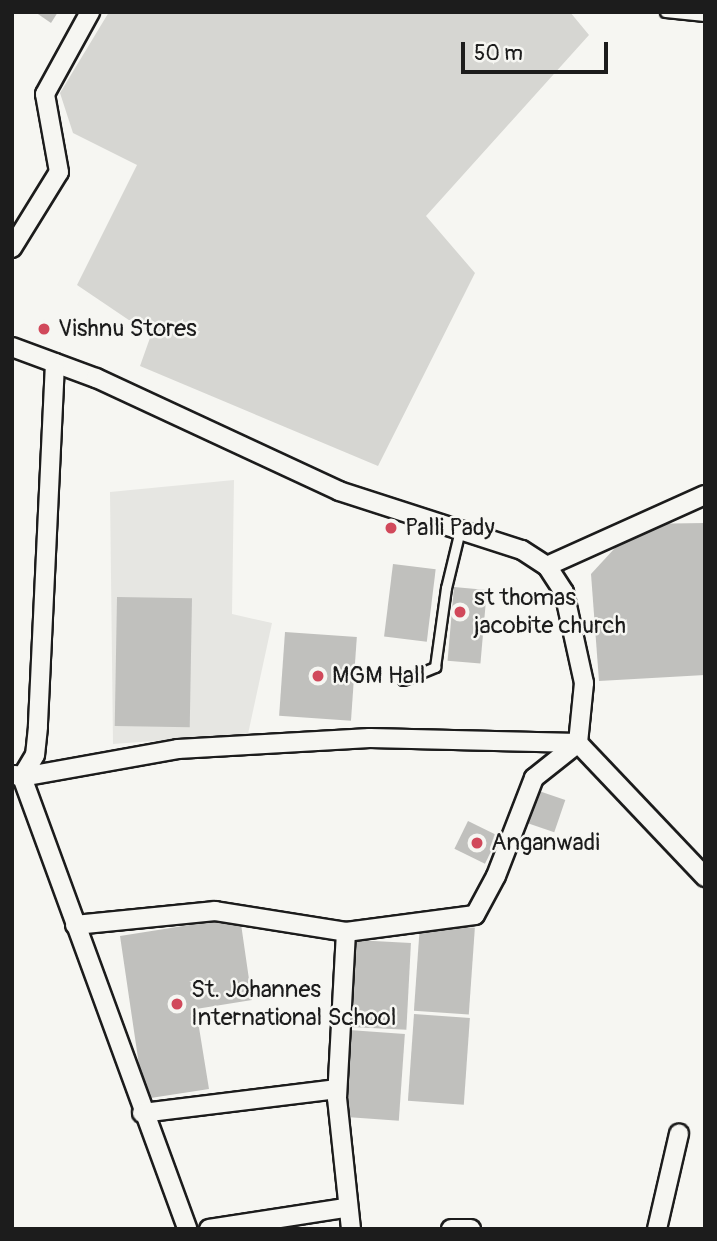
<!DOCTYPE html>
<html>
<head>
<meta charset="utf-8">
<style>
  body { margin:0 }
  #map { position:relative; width:717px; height:1241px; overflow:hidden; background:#f6f6f2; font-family:Pangolin,sans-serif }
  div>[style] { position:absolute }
  .built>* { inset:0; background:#e6e6e2 }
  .green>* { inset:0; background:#d6d6d2 }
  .building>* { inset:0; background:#c0c0bd; transform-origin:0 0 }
  .roads { filter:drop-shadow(2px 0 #1c1c1c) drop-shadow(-2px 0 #1c1c1c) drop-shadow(0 2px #1c1c1c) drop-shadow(0 -2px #1c1c1c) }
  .lane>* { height:9px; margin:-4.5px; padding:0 4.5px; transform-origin:4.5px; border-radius:4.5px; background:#f6f6f2 }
  .street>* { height:18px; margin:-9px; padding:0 9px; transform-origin:9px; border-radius:9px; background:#f6f6f2 }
  .dots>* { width:19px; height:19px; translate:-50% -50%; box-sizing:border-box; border:4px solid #f6f6f2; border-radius:50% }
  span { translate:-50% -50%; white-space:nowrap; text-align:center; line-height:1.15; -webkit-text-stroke:5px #f6f6f2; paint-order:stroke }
  .poi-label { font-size:24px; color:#1c1c1c }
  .left { translate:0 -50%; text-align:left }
  .frame { position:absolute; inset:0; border:14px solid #1c1c1c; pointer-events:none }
  .scale { position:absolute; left:461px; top:42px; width:147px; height:32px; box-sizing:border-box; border:4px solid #1c1c1c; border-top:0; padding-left:9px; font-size:21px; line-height:24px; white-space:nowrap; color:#1c1c1c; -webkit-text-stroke:5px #f6f6f2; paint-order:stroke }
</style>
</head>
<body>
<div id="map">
  <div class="built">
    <div style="clip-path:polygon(234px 480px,232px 614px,272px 623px,248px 734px,113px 744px,110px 492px)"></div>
  </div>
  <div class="green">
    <div style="clip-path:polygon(109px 12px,570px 12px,589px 35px,426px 216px,475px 273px,378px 466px,140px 366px,151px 335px,77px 285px,137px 165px,73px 133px,60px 93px)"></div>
  </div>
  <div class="building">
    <div style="clip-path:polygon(35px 12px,58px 12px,51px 23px)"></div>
    <div style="clip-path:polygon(705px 523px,705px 675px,599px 681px,591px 574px,637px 524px)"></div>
    <div style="left:393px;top:564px;width:43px;height:73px;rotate:7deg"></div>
    <div style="left:454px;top:587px;width:33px;height:74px;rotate:5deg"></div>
    <div style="left:117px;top:597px;width:75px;height:129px;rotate:1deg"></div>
    <div style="left:285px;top:632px;width:72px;height:84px;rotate:4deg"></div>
    <div style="left:536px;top:790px;width:31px;height:34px;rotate:19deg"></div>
    <div style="left:468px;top:821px;width:34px;height:31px;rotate:26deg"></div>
    <div style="clip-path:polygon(240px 917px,252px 1000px,196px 1009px,209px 1089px,144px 1099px,120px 936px)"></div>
    <div style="left:420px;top:924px;width:55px;height:87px;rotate:4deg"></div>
    <div style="left:355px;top:940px;width:56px;height:87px;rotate:3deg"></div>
    <div style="left:414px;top:1014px;width:56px;height:87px;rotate:4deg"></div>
    <div style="left:349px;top:1030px;width:56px;height:87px;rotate:4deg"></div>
  </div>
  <div class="roads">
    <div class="lane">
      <div style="left:665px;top:12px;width:40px;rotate:5.7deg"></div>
      <div style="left:403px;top:680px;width:35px;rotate:-22deg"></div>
      <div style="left:435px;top:667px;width:80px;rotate:-82.1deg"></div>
      <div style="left:446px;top:588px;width:60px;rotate:-76.4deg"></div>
    </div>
    <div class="street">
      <div style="left:12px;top:248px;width:89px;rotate:-58.3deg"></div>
      <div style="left:59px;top:172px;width:79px;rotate:-100.2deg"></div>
      <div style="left:45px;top:94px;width:94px;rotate:-61.2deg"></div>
      <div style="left:12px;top:347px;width:90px;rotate:20.3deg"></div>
      <div style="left:96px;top:378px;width:268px;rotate:24.9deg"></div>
      <div style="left:339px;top:491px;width:192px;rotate:17.9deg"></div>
      <div style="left:522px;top:550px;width:30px;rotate:33deg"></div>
      <div style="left:547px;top:566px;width:31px;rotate:57deg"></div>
      <div style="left:564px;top:592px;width:93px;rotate:77.6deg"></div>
      <div style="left:584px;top:683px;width:60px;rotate:95.7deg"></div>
      <div style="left:578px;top:743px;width:185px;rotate:46.5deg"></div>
      <div style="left:55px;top:363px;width:364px;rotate:92.7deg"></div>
      <div style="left:38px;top:727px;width:28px;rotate:96deg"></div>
      <div style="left:35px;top:755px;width:26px;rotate:121deg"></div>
      <div style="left:22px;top:777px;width:481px;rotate:69.9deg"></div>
      <div style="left:547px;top:566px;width:173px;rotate:-24.2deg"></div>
      <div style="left:15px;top:775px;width:7px;rotate:16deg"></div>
      <div style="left:22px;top:777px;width:158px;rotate:-10.2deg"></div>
      <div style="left:178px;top:749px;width:192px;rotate:-3.3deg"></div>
      <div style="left:370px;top:738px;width:208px;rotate:1.4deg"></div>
      <div style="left:75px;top:925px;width:141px;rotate:-5.7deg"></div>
      <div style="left:215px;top:911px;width:133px;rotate:9.1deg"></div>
      <div style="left:142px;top:1113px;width:196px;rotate:-7deg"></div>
      <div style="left:209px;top:1229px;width:138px;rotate:-8.8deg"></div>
      <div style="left:351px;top:1229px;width:132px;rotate:-96.1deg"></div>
      <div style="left:337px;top:1098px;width:166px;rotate:-86.9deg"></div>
      <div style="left:346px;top:932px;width:130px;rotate:-7.5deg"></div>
      <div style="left:475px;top:915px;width:44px;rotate:-61.7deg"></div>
      <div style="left:496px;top:876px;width:105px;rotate:-68.8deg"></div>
      <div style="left:534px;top:778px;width:56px;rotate:-38.5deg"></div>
      <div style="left:451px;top:1229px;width:20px"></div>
      <div style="left:657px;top:1229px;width:98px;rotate:-77deg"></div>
    </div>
  </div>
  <div class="dots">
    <div style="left:44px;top:329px;background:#d1495b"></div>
    <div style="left:391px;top:528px;background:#d1495b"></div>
    <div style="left:460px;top:612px;background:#d1495b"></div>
    <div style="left:318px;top:676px;background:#d1495b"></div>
    <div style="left:477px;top:843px;background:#d1495b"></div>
    <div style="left:177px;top:1004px;background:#d1495b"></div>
  </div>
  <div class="poi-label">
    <span class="left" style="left:58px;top:329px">Vishnu Stores</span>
    <span class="left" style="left:405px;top:528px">Palli Pady</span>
    <span class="left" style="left:474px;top:612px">st thomas<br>jacobite church</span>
    <span class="left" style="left:332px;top:676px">MGM Hall</span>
    <span class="left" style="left:491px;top:843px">Anganwadi</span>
    <span class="left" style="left:191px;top:1004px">St. Johannes<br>International School</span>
  </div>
  <div class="frame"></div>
  <div class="scale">50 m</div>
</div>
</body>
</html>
